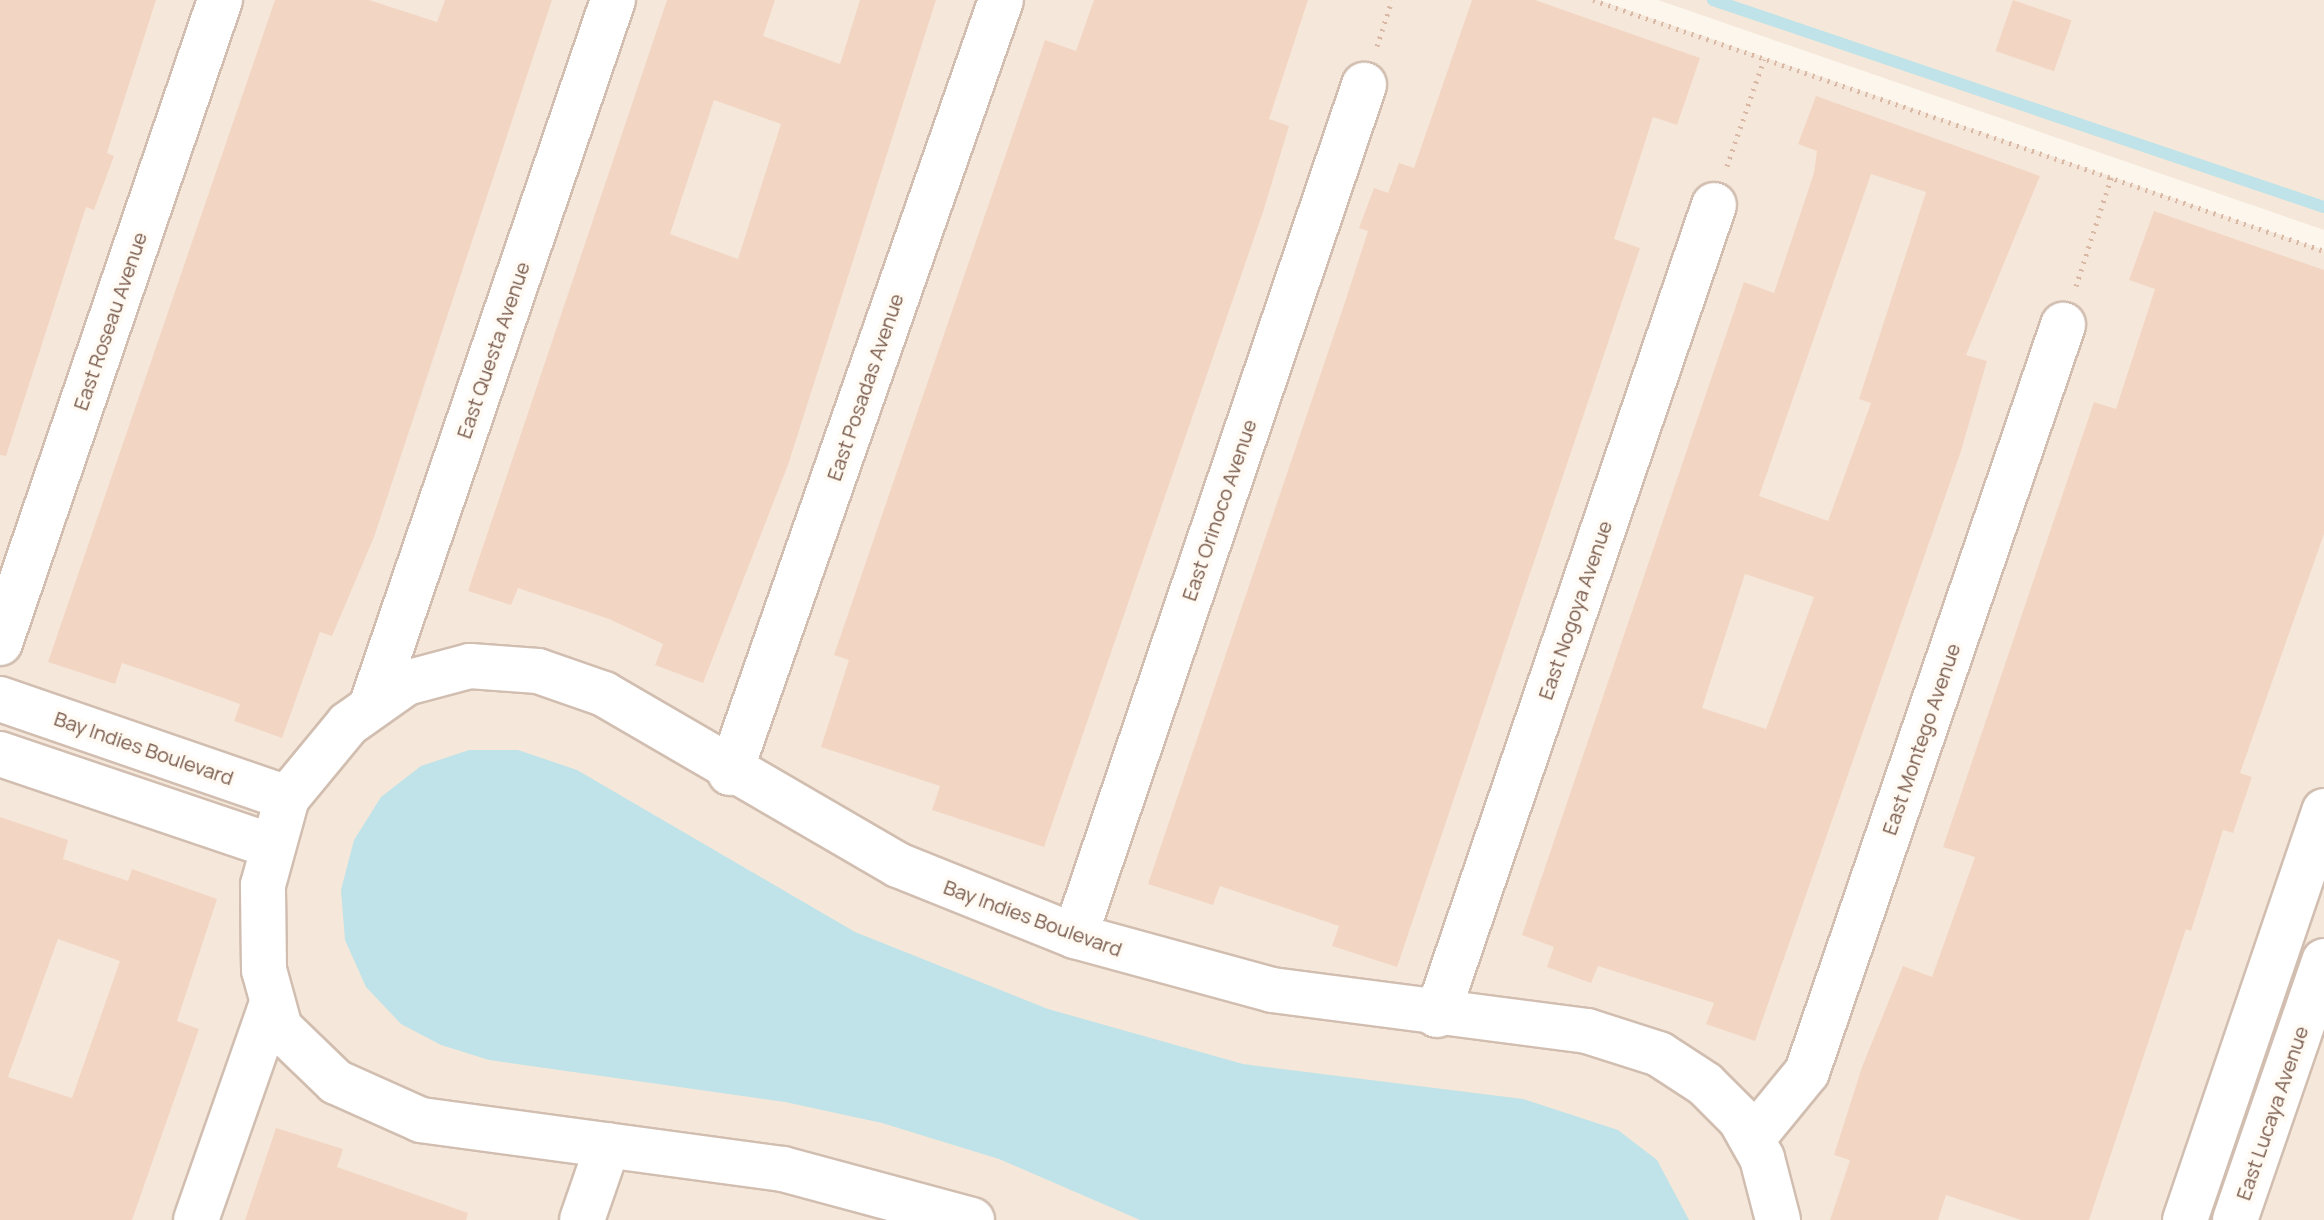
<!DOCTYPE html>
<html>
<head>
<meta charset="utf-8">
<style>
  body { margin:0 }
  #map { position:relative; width:2324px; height:1220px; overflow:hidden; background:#fdf6ec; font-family:Manrope,sans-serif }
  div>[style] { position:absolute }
  .residential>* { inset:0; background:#f5e8da }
  .water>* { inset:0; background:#bfe3e8 }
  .stream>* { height:12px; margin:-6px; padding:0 6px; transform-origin:6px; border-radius:6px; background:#bfe3e8 }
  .building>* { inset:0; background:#f3d5c3; transform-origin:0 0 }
  .path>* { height:5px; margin-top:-2.5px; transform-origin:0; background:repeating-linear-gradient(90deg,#d9b8a5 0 2px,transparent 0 8px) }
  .roads { filter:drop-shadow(2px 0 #d1beb0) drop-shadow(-2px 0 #d1beb0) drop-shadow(0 2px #d1beb0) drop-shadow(0 -2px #d1beb0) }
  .minor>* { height:44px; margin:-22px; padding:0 22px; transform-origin:22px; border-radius:22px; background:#fff }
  span { translate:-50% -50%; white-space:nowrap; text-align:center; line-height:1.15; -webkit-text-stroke:7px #fffaf3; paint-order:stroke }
  .street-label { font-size:20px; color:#7a5c4d }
</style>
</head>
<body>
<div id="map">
  <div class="residential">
    <div style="clip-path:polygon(0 0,1599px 0,2324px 250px,2324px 1220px,0 1220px)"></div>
    <div style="clip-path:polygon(1658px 0,2324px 0,2324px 230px)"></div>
  </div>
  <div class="water">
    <div style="clip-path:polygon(469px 750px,518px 750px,577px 770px,855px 932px,1048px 1009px,1243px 1064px,1523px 1099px,1618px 1130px,1657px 1160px,1689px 1220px,1140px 1220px,999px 1159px,882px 1123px,785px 1102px,489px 1060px,441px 1045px,401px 1024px,366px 987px,345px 940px,341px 890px,354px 840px,381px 797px,421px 766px)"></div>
  </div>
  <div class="stream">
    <div style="left:1713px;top:0;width:645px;rotate:18.72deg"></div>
  </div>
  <div class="building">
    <div style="clip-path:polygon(0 0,156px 0,107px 153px,114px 156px,94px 210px,86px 207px,6px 456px,0 455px)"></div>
    <div style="clip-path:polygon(275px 0,369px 0,437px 22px,445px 0,552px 0,374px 537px,332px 636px,320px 632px,282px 738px,234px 721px,240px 704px,161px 676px,122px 663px,115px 684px,48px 662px)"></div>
    <div style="clip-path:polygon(evenodd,667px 0,775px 0,763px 36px,840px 64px,860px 0,936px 0,788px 465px,703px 683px,655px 665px,663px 644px,609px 619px,518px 588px,511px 605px,468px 591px,667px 0,714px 100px,781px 124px,738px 259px,670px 234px,714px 100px)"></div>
    <div style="clip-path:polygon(1094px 0,1308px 0,1269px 119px,1289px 126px,1263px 212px,1044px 847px,932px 810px,940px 786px,821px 747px,849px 660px,834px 655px,1045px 40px,1076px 51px)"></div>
    <div style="clip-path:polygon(1472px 0,1535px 0,1700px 58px,1677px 125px,1653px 117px,1614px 239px,1640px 248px,1397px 967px,1332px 946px,1339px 926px,1220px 886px,1213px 905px,1148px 884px,1346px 299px,1368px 231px,1359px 228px,1374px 188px,1388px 193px,1399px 163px,1414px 168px)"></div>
    <div style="left:2013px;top:0;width:62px;height:54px;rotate:19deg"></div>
    <div style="clip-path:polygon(evenodd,1816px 96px,2040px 176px,1966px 355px,1987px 361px,1961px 451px,1755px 1041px,1706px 1024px,1714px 1003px,1598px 966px,1591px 983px,1547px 967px,1554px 947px,1522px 935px,1744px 282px,1774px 293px,1814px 173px,1817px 151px,1798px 144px,1816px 96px,1871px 174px,1926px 192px,1859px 399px,1871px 403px,1828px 521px,1759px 496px,1871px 174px,1816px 96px,1745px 574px,1814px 597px,1766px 729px,1702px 708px,1745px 574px)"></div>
    <div style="clip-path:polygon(2154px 211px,2324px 270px,2324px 534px,2240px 773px,2252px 777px,2233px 833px,2223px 830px,2191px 931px,2186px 929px,2089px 1220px,2021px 1220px,1946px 1195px,1938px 1220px,1830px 1220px,1850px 1160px,1834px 1155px,1862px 1067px,1903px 966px,1932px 977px,1975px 857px,1943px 847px,2094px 402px,2116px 409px,2155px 289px,2129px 280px)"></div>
    <div style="clip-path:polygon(evenodd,0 817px,68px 840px,63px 859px,128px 881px,132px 869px,217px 899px,177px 1021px,199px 1029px,132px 1220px,0 1220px,0 817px,58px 939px,120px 961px,72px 1098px,8px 1077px,58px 939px)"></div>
    <div style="clip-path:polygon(276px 1128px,343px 1149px,337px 1167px,468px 1213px,466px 1220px,245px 1220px)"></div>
  </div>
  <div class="path">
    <div style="left:1593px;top:0;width:773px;rotate:18.95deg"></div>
    <div style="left:1377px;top:46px;width:48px;rotate:-71.9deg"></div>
    <div style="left:1727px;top:166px;width:113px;rotate:-70.9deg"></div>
    <div style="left:2076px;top:286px;width:114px;rotate:-72deg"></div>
  </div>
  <div class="roads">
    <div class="minor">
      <div style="left:0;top:643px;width:680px;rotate:-71.11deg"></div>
      <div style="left:0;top:699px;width:304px;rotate:19deg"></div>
      <div style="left:373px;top:701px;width:741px;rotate:-71.1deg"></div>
      <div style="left:0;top:754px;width:287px;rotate:18.7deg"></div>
      <div style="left:730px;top:773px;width:819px;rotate:-70.68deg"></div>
      <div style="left:1075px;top:936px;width:899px;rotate:-71.24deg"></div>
      <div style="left:1437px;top:1015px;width:856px;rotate:-71.12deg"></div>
      <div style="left:1753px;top:1138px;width:85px;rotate:-50.7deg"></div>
      <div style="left:1807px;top:1072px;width:790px;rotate:-71.08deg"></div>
      <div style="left:196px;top:1220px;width:227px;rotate:-70.7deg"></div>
      <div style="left:582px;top:1220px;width:79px;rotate:-70.9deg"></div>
      <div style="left:972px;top:1220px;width:196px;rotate:-164.9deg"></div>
      <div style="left:783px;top:1169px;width:365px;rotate:-172.3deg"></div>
      <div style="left:421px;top:1120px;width:93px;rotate:-155.9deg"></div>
      <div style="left:336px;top:1082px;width:78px;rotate:-136deg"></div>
      <div style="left:280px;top:1028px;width:60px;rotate:-105.4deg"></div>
      <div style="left:264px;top:970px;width:85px;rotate:-90.7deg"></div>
      <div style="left:263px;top:885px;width:90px;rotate:-74.6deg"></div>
      <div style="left:287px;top:798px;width:96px;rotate:-50.5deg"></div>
      <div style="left:348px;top:724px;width:71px;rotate:-35.3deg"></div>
      <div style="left:406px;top:683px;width:66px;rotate:-14.9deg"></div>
      <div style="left:470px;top:666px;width:68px;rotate:4.2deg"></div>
      <div style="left:538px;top:671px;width:70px;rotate:19.2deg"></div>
      <div style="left:604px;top:694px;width:340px;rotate:30.2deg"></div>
      <div style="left:898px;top:865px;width:191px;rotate:21.9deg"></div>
      <div style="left:1075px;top:936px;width:204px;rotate:15.3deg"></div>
      <div style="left:1272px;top:990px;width:318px;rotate:7.4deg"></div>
      <div style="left:1587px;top:1031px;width:76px;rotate:17.7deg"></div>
      <div style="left:1659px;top:1054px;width:55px;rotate:33.1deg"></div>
      <div style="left:1705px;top:1084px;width:49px;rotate:45deg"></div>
      <div style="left:1740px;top:1119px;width:45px;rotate:60.6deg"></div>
      <div style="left:1762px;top:1158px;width:64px;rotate:75.5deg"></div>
      <div style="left:2185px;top:1220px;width:432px;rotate:-71.2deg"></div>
      <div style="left:2235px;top:1220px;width:274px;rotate:-71deg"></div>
    </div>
  </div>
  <div class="street-label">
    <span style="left:110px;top:321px;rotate:-71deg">East Roseau Avenue</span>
    <span style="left:493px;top:350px;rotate:-71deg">East Questa Avenue</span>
    <span style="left:865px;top:387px;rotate:-71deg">East Posadas Avenue</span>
    <span style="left:1219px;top:510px;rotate:-71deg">East Orinoco Avenue</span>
    <span style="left:1575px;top:610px;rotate:-71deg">East Nogoya Avenue</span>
    <span style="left:1921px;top:739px;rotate:-71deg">East Montego Avenue</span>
    <span style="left:144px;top:748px;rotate:19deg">Bay Indies Boulevard</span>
    <span style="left:1033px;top:918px;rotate:20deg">Bay Indies Boulevard</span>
    <span style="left:2272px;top:1113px;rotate:-71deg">East Lucaya Avenue</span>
  </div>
</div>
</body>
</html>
